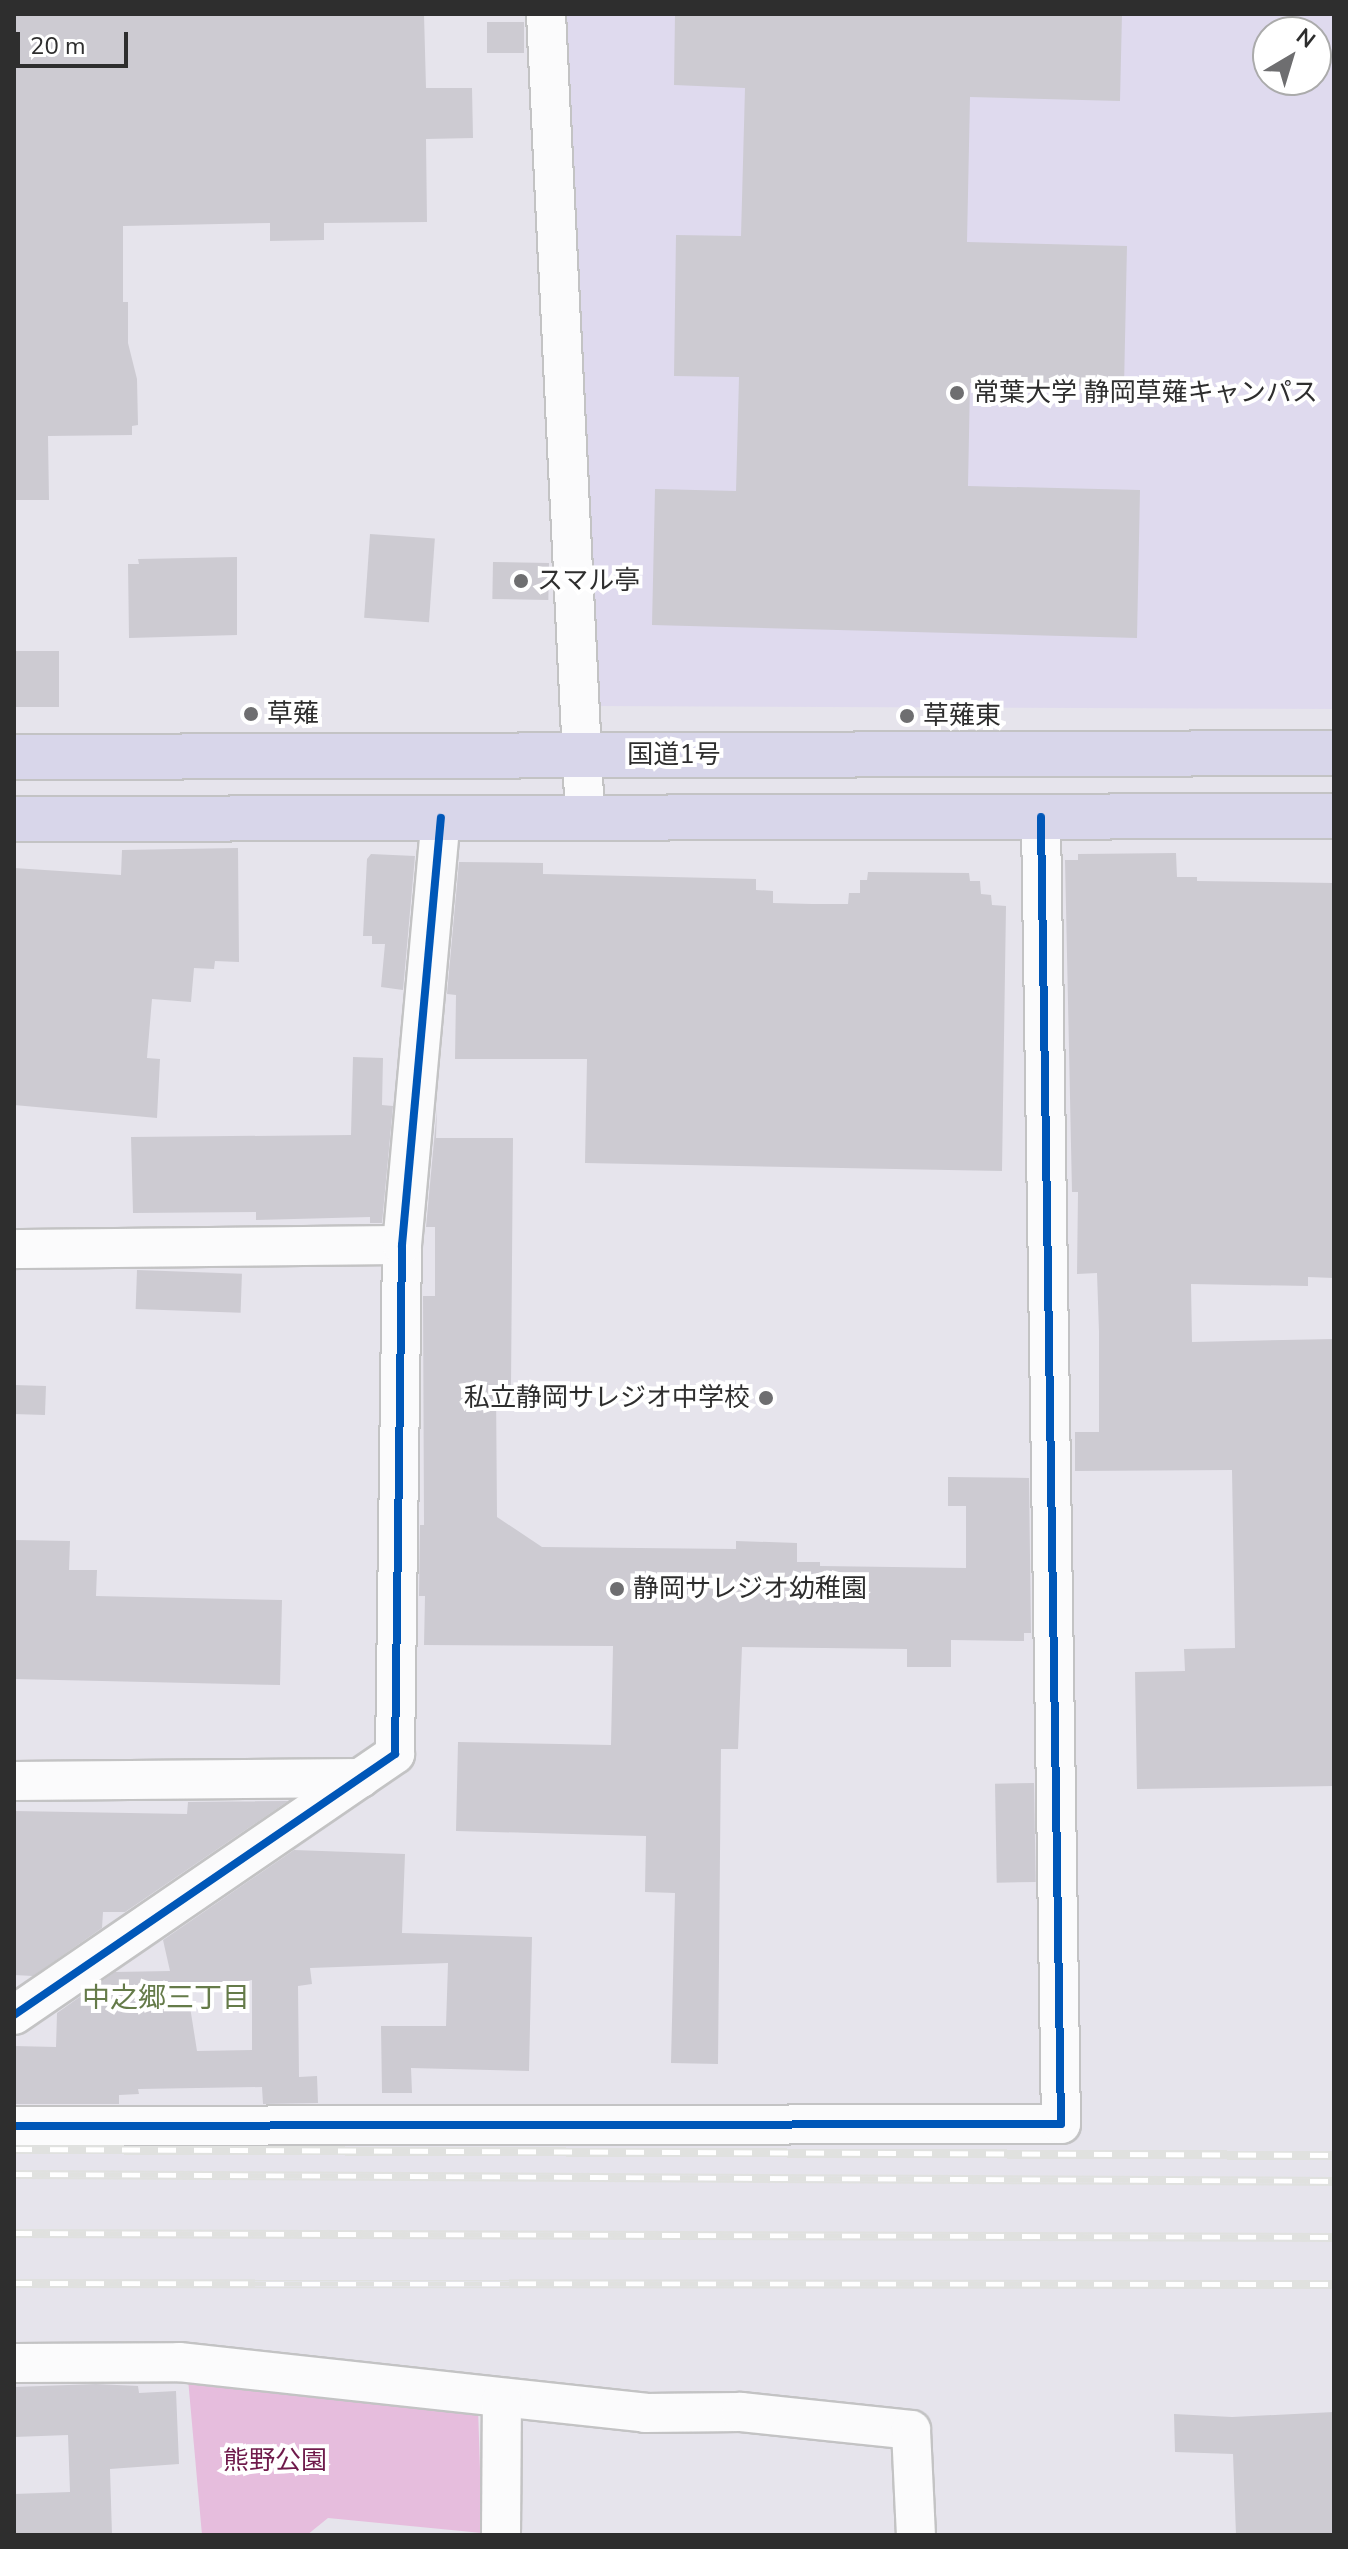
<!DOCTYPE html>
<html>
<head>
<meta charset="utf-8">
<style>
  body { margin:0 }
  #map { position:relative; width:1348px; height:2549px; overflow:hidden; background:#e6e4ec; font-family:"Nunito Sans","Noto Sans JP",sans-serif }
  div>[style] { position:absolute }
  .education>* { inset:0; background:#dfdaee }
  .green>* { inset:0; background:#e6bddd }
  .building>* { inset:0; background:#cdcbd2; transform-origin:0 0 }
  .roads { filter:drop-shadow(2px 0 #c3c3c4) drop-shadow(-2px 0 #c3c3c4) drop-shadow(0 2px #c3c3c4) drop-shadow(0 -2px #c3c3c4) }
  .street>* { height:38px; margin:-19px; padding:0 19px; transform-origin:19px; border-radius:19px; background:#fbfbfc }
  .highway>* { height:44px; margin:-22px; padding:0 22px; transform-origin:22px; border-radius:22px; background:#d8d6ea }
  .rail>* { height:9px; margin-top:-4.5px; transform-origin:0; background:repeating-linear-gradient(90deg,#fff 0 18px,#e0e1df 0 36px); box-sizing:border-box; border-block:2px solid #e0e1df }
  .cycleway>* { height:8px; margin:-4px; padding:0 4px; transform-origin:4px; border-radius:4px; background:#0057b8 }
  .dots>* { width:22px; height:22px; translate:-50% -50%; box-sizing:border-box; border:4px solid #fff; border-radius:50% }
  span { translate:-50% -50%; white-space:nowrap; text-align:center; line-height:1.15; -webkit-text-stroke:8px #fff; paint-order:stroke }
  .poi-label { font-size:26px; color:#2e2e2e }
  .left { translate:0 -50%; text-align:left }
  .right { translate:-100% -50%; text-align:right }
  .street-label { font-size:26px; color:#2e2e2e }
  .park-label { font-size:26px; color:#6f1a4b }
  .neighbourhood-label { font-size:28px; color:#657b49 }
  .frame { position:absolute; inset:0; border:16px solid #2e2e2e; pointer-events:none }
  .north { position:absolute; left:1252px; top:16px; width:80px; height:80px; box-sizing:border-box; background:#fff; border:2px solid #ababab; border-radius:50%; rotate:38deg; font-size:22px; font-weight:700; line-height:32px; text-align:center; color:#2e2e2e }
  .north::after { content:''; display:block; margin:auto; width:28px; height:36px; background:#6e6e70; clip-path:polygon(50% 0,100% 100%,50% 72%,0 100%) }
  .scale { position:absolute; left:16px; top:32px; width:112px; height:36px; box-sizing:border-box; border:4px solid #2e2e2e; border-top:0; padding-left:10px; font-size:24px; line-height:28px; white-space:nowrap; color:#2e2e2e; -webkit-text-stroke:6px #fff; paint-order:stroke }
</style>
</head>
<body>
<div id="map">
  <div class="education">
    <div style="clip-path:polygon(evenodd,564px 14px,1334px 14px,1334px 709px,595px 706px,564px 14px,1268px 32px,1316px 32px,1316px 80px,1268px 80px,1268px 32px)"></div>
  </div>
  <div class="green">
    <div style="clip-path:polygon(188px 2379px,478px 2407px,482px 2533px,328px 2518px,307px 2535px,202px 2535px)"></div>
  </div>
  <div class="building">
    <div style="clip-path:polygon(14px 14px,424px 14px,426px 88px,472px 88px,473px 138px,426px 139px,427px 222px,324px 223px,324px 240px,270px 241px,270px 223px,123px 226px,123px 302px,128px 302px,128px 343px,137px 379px,138px 425px,132px 426px,132px 435px,48px 436px,49px 500px,14px 500px)"></div>
    <div style="clip-path:polygon(675px 14px,1122px 14px,1120px 101px,970px 97px,967px 242px,1127px 246px,1124px 387px,970px 383px,968px 486px,1140px 490px,1137px 638px,652px 625px,655px 489px,736px 491px,739px 377px,674px 376px,676px 235px,741px 236px,745px 88px,674px 85px)"></div>
    <div style="left:487px;top:22px;width:37px;height:31px"></div>
    <div style="left:370px;top:534px;width:65px;height:84px;rotate:4deg"></div>
    <div style="clip-path:polygon(237px 557px,237px 635px,129px 638px,128px 564px,139px 564px,138px 559px)"></div>
    <div style="left:493px;top:562px;width:56px;height:37px;rotate:1deg"></div>
    <div style="left:14px;top:651px;width:45px;height:56px"></div>
    <div style="clip-path:polygon(238px 848px,239px 962px,215px 961px,214px 969px,194px 968px,191px 1002px,152px 999px,147px 1058px,160px 1059px,157px 1118px,14px 1105px,14px 868px,121px 875px,122px 850px)"></div>
    <div style="clip-path:polygon(1176px 853px,1177px 877px,1197px 877px,1197px 881px,1334px 883px,1334px 1278px,1308px 1277px,1308px 1286px,1191px 1284px,1192px 1342px,1334px 1339px,1334px 1786px,1137px 1789px,1135px 1672px,1185px 1671px,1184px 1649px,1235px 1648px,1232px 1470px,1075px 1471px,1075px 1432px,1099px 1432px,1099px 1332px,1097px 1273px,1077px 1274px,1078px 1192px,1072px 1192px,1065px 860px,1078px 860px,1078px 854px)"></div>
    <div style="clip-path:polygon(371px 854px,415px 856px,403px 990px,381px 987px,385px 944px,372px 944px,372px 936px,363px 936px,367px 859px)"></div>
    <div style="clip-path:polygon(459px 862px,543px 863px,543px 874px,756px 879px,756px 890px,773px 891px,773px 903px,812px 904px,848px 904px,849px 893px,860px 893px,860px 880px,867px 880px,868px 872px,969px 873px,970px 881px,980px 881px,981px 894px,991px 895px,992px 905px,1006px 906px,1002px 1171px,585px 1163px,587px 1059px,455px 1059px,456px 995px,447px 994px)"></div>
    <div style="clip-path:polygon(353px 1057px,383px 1058px,382px 1105px,393px 1106px,382px 1223px,370px 1223px,370px 1217px,256px 1220px,256px 1212px,133px 1213px,131px 1137px,351px 1135px)"></div>
    <div style="clip-path:polygon(437px 1109px,436px 1138px,513px 1138px,511px 1386px,496px 1386px,497px 1517px,542px 1547px,736px 1549px,736px 1541px,797px 1543px,797px 1562px,820px 1562px,820px 1566px,966px 1568px,966px 1506px,948px 1506px,948px 1477px,1029px 1478px,1031px 1633px,1024px 1633px,1024px 1641px,951px 1640px,951px 1667px,907px 1667px,907px 1649px,742px 1647px,738px 1749px,721px 1749px,718px 2064px,671px 2063px,675px 1893px,645px 1892px,646px 1836px,456px 1831px,458px 1742px,611px 1745px,613px 1646px,424px 1645px,425px 1596px,419px 1596px,420px 1525px,424px 1525px,423px 1296px,435px 1296px,435px 1227px,426px 1227px)"></div>
    <div style="left:137px;top:1270px;width:105px;height:39px;rotate:2deg"></div>
    <div style="left:14px;top:1385px;width:32px;height:29px;rotate:2deg"></div>
    <div style="clip-path:polygon(14px 1540px,70px 1541px,69px 1570px,97px 1570px,96px 1596px,282px 1600px,280px 1685px,14px 1679px)"></div>
    <div style="left:1034px;top:1783px;width:99px;height:39px;rotate:89deg"></div>
    <div style="clip-path:polygon(288px 1801px,125px 1912px,103px 1912px,102px 1928px,33px 1976px,14px 1975px,14px 1811px,187px 1814px,188px 1802px)"></div>
    <div style="clip-path:polygon(evenodd,294px 1850px,405px 1854px,402px 1933px,532px 1937px,529px 2071px,411px 2068px,412px 2093px,382px 2093px,381px 2026px,446px 2026px,448px 1963px,310px 1968px,312px 1984px,298px 1986px,299px 2077px,317px 2076px,318px 2103px,263px 2104px,262px 2087px,138px 2089px,139px 2094px,119px 2095px,119px 2104px,14px 2104px,14px 2046px,56px 2047px,57px 2013px,115px 1972px,170px 1971px,163px 1940px,294px 1850px,252px 1980px,252px 2050px,197px 2051px,188px 1994px,252px 1980px)"></div>
    <div style="clip-path:polygon(96px 2384px,138px 2386px,139px 2393px,176px 2391px,179px 2464px,110px 2469px,112px 2535px,14px 2535px,14px 2494px,70px 2492px,68px 2435px,14px 2437px,14px 2387px)"></div>
    <div style="clip-path:polygon(1334px 2412px,1334px 2535px,1236px 2535px,1233px 2454px,1175px 2452px,1174px 2414px,1232px 2417px)"></div>
  </div>
  <div class="roads">
    <div class="street">
      <div style="left:546px;top:14px;width:805px;rotate:87.22deg"></div>
      <div style="left:14px;top:1249px;width:388px;rotate:-0.6deg"></div>
      <div style="left:14px;top:1781px;width:347px;rotate:-0.5deg"></div>
      <div style="left:14px;top:2015px;width:462px;rotate:-34.4deg"></div>
      <div style="left:395px;top:1754px;width:509px;rotate:-89.21deg"></div>
      <div style="left:402px;top:1245px;width:429px;rotate:-84.8deg"></div>
      <div style="left:14px;top:2126px;width:1047px;rotate:-0.11deg"></div>
      <div style="left:1061px;top:2124px;width:1307px;rotate:-90.88deg"></div>
      <div style="left:14px;top:2363px;width:165px;rotate:-0.3deg"></div>
      <div style="left:179px;top:2362px;width:469px;rotate:6.2deg"></div>
      <div style="left:645px;top:2413px;width:96px;rotate:-0.6deg"></div>
      <div style="left:741px;top:2412px;width:171px;rotate:6deg"></div>
      <div style="left:911px;top:2430px;width:105px;rotate:87.3deg"></div>
      <div style="left:501px;top:2535px;width:136px;rotate:-89.6deg"></div>
    </div>
    <div class="highway">
      <div style="left:14px;top:757px;width:1320px;rotate:-0.17deg"></div>
      <div style="left:14px;top:819px;width:1320px;rotate:-0.13deg"></div>
    </div>
  </div>
  <div class="rail">
    <div style="left:14px;top:2149px;width:1320px;rotate:0.26deg"></div>
    <div style="left:14px;top:2174px;width:1320px;rotate:0.3deg"></div>
    <div style="left:14px;top:2233px;width:1320px;rotate:0.17deg"></div>
    <div style="left:14px;top:2283px;width:1320px;rotate:0.04deg"></div>
  </div>
  <div class="cycleway">
    <div style="left:14px;top:2015px;width:462px;rotate:-34.4deg"></div>
    <div style="left:395px;top:1754px;width:509px;rotate:-89.21deg"></div>
    <div style="left:402px;top:1245px;width:429px;rotate:-84.8deg"></div>
    <div style="left:14px;top:2126px;width:1047px;rotate:-0.11deg"></div>
    <div style="left:1061px;top:2124px;width:1307px;rotate:-90.88deg"></div>
  </div>
  <div class="dots">
    <div style="left:957px;top:393px;background:#6e6e70"></div>
    <div style="left:521px;top:581px;background:#6e6e70"></div>
    <div style="left:251px;top:714px;background:#6e6e70"></div>
    <div style="left:907px;top:716px;background:#6e6e70"></div>
    <div style="left:766px;top:1398px;background:#6e6e70"></div>
    <div style="left:617px;top:1589px;background:#6e6e70"></div>
  </div>
  <div class="poi-label">
    <span class="left" style="left:973px;top:393px">常葉大学 静岡草薙キャンパス</span>
    <span class="left" style="left:537px;top:581px">スマル亭</span>
    <span class="left" style="left:267px;top:714px">草薙</span>
    <span class="left" style="left:923px;top:716px">草薙東</span>
    <span class="right" style="left:750px;top:1398px">私立静岡サレジオ中学校</span>
    <span class="left" style="left:633px;top:1589px">静岡サレジオ幼稚園</span>
  </div>
  <div class="street-label">
    <span style="left:674px;top:755px">国道1号</span>
  </div>
  <div class="park-label">
    <span style="left:275px;top:2461px">熊野公園</span>
  </div>
  <div class="neighbourhood-label">
    <span style="left:166px;top:1998px">中之郷三丁目</span>
  </div>
  <div class="frame"></div>
  <div class="north">N</div>
  <div class="scale">20 m</div>
</div>
</body>
</html>
